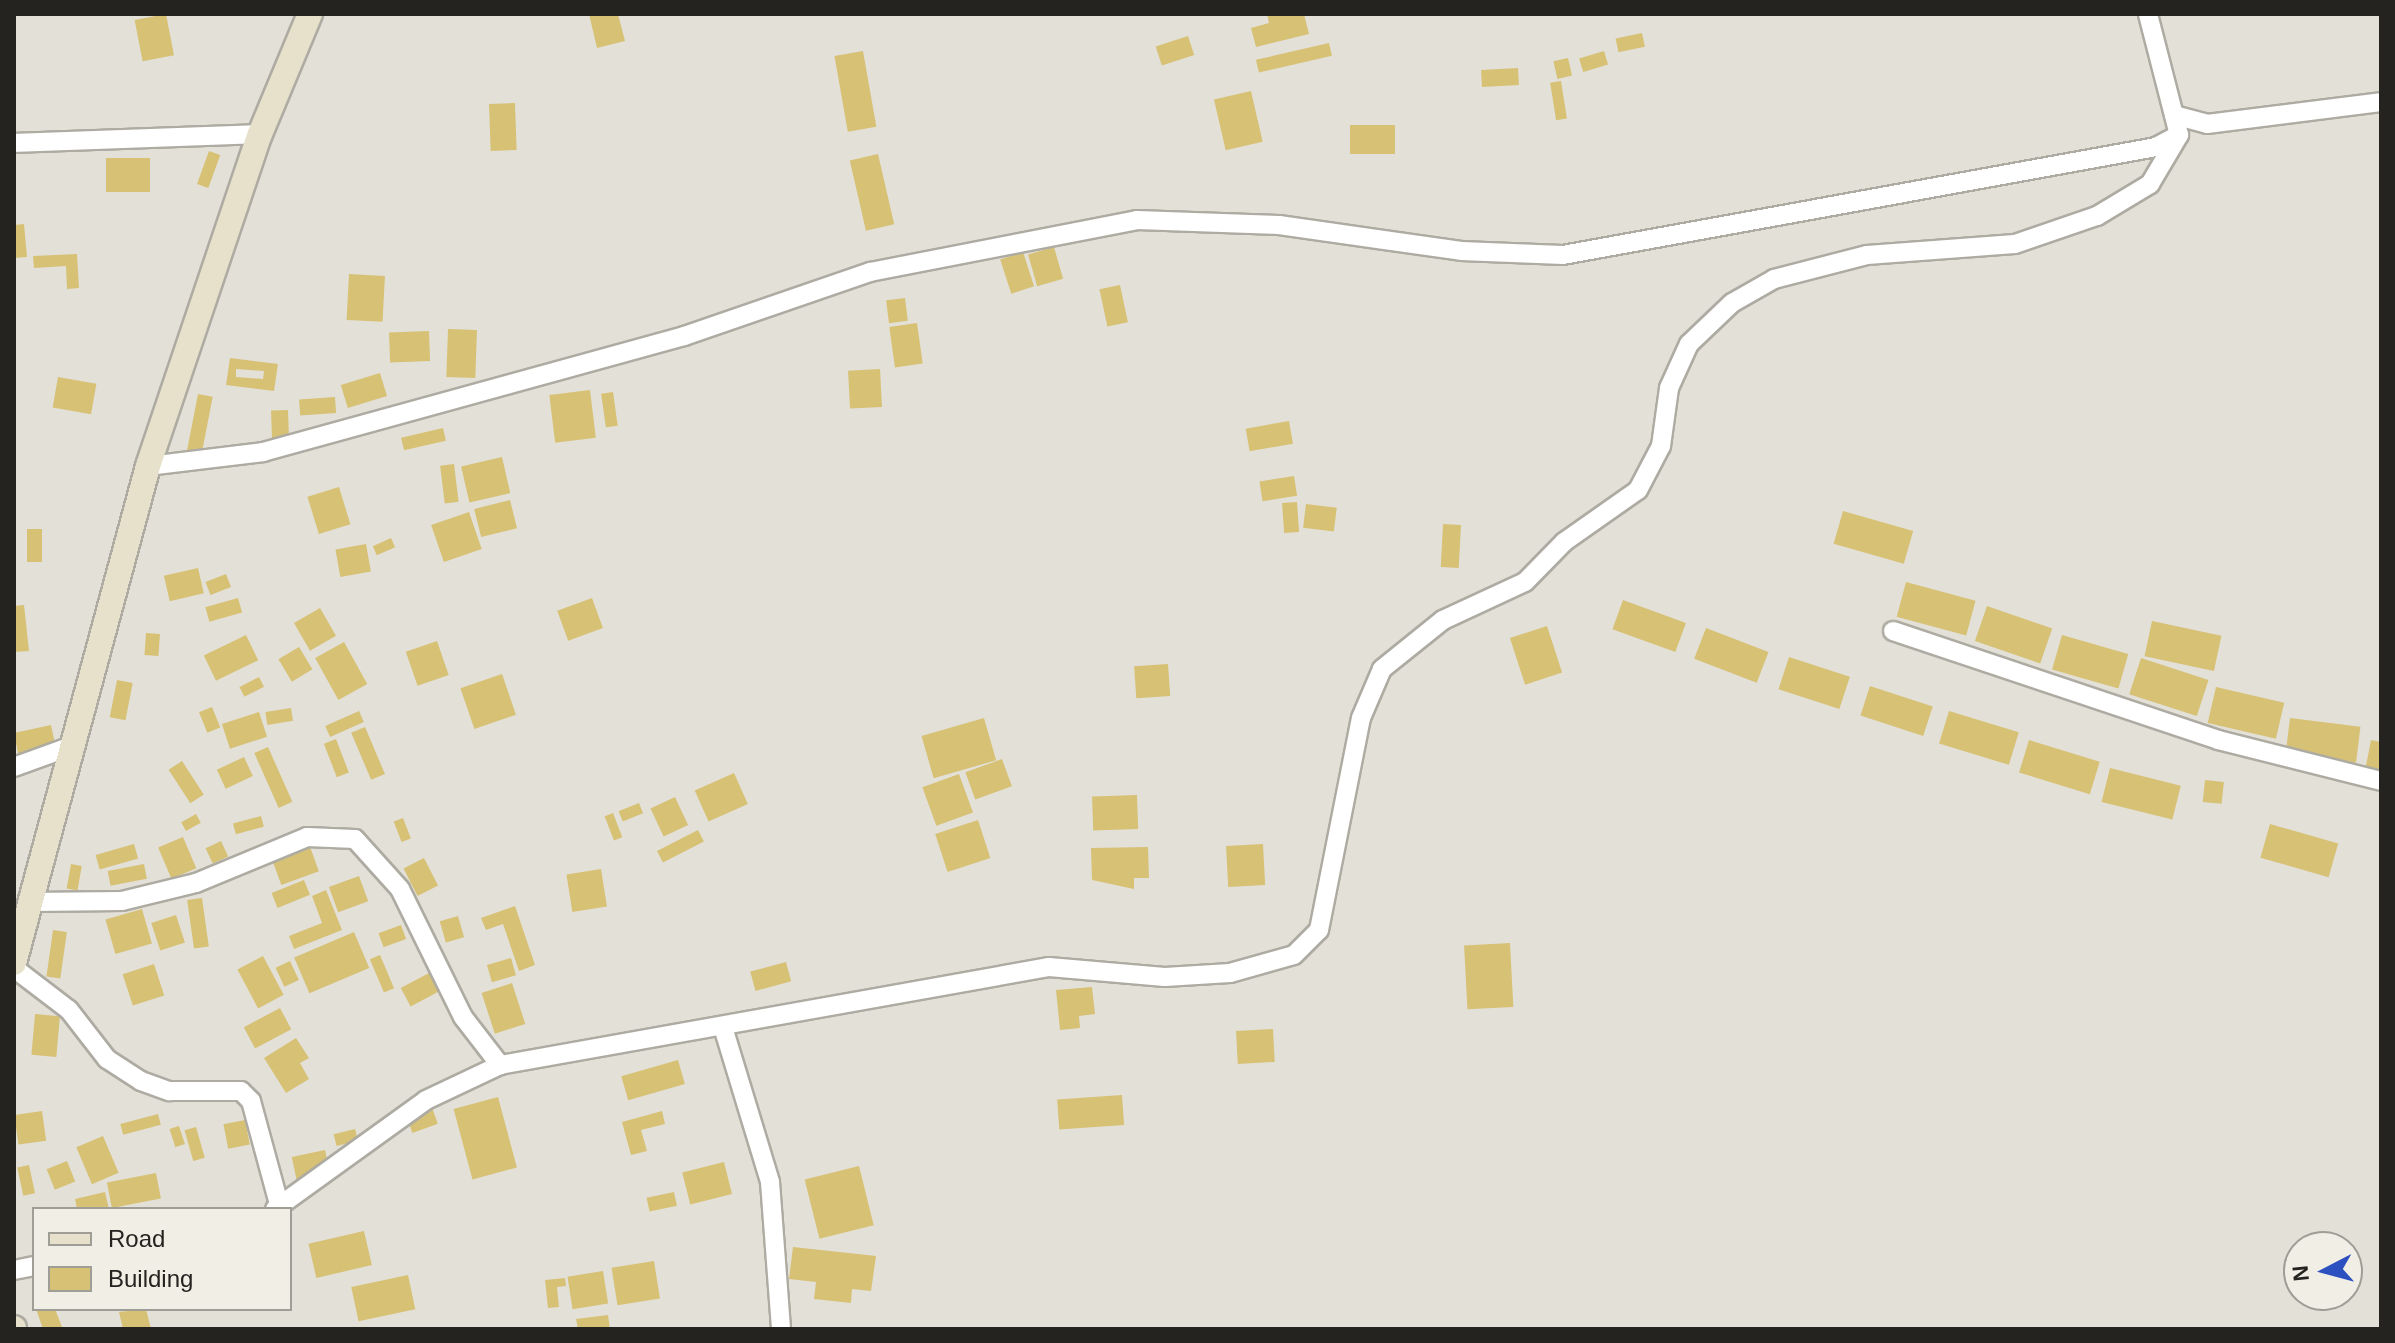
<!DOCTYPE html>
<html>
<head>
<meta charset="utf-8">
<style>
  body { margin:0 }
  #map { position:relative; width:2395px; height:1343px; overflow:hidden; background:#e3e0d8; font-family:Arial,sans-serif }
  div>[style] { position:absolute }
  .building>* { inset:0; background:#d7c175; transform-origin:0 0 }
  .roads { filter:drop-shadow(2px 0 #adaba2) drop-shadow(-2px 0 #adaba2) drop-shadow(0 2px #adaba2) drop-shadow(0 -2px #adaba2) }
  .street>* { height:18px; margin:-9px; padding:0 9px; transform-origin:9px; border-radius:9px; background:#fff }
  .secondary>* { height:24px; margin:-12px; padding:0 12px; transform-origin:12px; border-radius:12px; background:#e7e1cc }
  span { translate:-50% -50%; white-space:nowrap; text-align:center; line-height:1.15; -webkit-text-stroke:6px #f0eee5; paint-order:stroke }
  .frame { position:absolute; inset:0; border:16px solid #242320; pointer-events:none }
  .legend { position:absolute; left:32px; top:1207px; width:260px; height:104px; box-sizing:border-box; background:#f0eee5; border:2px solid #9e9d96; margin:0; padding:10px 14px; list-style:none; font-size:24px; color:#242320 }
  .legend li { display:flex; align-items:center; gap:16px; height:40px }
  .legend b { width:40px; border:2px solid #9e9d96 }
  .north { position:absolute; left:2283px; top:1231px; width:80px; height:80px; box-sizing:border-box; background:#f0eee5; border:2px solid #9e9d96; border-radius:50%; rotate:264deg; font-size:22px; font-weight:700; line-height:32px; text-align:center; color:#242320 }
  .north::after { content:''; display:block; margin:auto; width:28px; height:36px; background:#2c50c0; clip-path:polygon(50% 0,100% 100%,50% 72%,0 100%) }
</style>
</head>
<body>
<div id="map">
  <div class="building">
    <div style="left:166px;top:14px;width:42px;height:32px;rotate:79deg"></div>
    <div style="clip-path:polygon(589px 14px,618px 14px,625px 41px,597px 48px)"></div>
    <div style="clip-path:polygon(1267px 14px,1304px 14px,1309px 34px,1256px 47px,1251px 28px,1269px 23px)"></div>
    <div style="left:1642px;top:33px;width:14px;height:27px;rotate:78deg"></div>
    <div style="left:1188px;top:36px;width:20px;height:34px;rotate:72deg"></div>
    <div style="left:1329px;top:43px;width:13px;height:75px;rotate:77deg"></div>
    <div style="left:863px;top:51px;width:77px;height:29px;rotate:80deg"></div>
    <div style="left:1604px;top:51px;width:14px;height:26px;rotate:73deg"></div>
    <div style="left:1568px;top:58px;width:18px;height:15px;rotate:77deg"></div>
    <div style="left:1518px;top:68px;width:17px;height:37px;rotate:87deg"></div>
    <div style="left:1561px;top:81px;width:38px;height:11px;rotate:81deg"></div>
    <div style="left:1251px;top:91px;width:52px;height:38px;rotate:77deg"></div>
    <div style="left:515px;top:103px;width:47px;height:26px;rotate:88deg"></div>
    <div style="left:1350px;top:125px;width:45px;height:29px"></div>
    <div style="left:209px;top:151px;width:12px;height:35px;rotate:20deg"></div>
    <div style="left:878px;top:154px;width:72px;height:29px;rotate:77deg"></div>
    <div style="left:106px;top:158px;width:44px;height:34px"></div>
    <div style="clip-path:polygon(24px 224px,27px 257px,14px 258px,14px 225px)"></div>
    <div style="left:1054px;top:247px;width:33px;height:27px;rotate:74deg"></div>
    <div style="left:1023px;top:252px;width:36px;height:24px;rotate:72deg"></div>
    <div style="clip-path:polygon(77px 254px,79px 288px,67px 289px,66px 266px,34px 268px,33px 256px)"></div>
    <div style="left:349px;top:274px;width:36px;height:46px;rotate:3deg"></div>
    <div style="left:1120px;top:285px;width:38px;height:21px;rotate:78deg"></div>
    <div style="left:905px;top:298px;width:23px;height:19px;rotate:83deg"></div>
    <div style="left:917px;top:323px;width:41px;height:28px;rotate:82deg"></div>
    <div style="left:448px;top:329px;width:29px;height:48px;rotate:2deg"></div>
    <div style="left:429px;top:331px;width:30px;height:40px;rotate:88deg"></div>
    <div style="clip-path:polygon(evenodd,230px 358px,278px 364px,274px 391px,226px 385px,230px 358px,236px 369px,264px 371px,263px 379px,236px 377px,236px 369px)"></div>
    <div style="left:880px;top:369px;width:38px;height:32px;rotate:87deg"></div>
    <div style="left:380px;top:373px;width:24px;height:41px;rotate:73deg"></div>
    <div style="left:58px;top:377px;width:39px;height:31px;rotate:10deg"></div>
    <div style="left:590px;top:390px;width:48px;height:41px;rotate:83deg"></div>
    <div style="left:613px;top:392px;width:34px;height:12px;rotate:82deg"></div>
    <div style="left:198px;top:394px;width:15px;height:57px;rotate:11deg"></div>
    <div style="left:335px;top:397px;width:16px;height:36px;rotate:86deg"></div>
    <div style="left:288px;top:410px;width:29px;height:17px;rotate:88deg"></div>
    <div style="left:1289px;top:421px;width:23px;height:44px;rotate:80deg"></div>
    <div style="left:443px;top:428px;width:13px;height:43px;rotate:77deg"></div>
    <div style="left:502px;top:457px;width:37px;height:42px;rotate:77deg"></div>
    <div style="left:454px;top:464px;width:38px;height:14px;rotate:83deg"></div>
    <div style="left:1294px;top:476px;width:20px;height:35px;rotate:81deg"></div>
    <div style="left:339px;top:487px;width:39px;height:33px;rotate:73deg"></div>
    <div style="left:510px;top:500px;width:29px;height:37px;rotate:76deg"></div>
    <div style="left:1297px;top:502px;width:30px;height:15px;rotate:86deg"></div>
    <div style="left:1306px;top:504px;width:31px;height:24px;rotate:7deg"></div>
    <div style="left:1843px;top:511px;width:73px;height:34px;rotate:16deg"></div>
    <div style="left:469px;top:512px;width:39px;height:40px;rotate:71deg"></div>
    <div style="left:1443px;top:524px;width:18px;height:43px;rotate:3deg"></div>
    <div style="left:27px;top:529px;width:15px;height:33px"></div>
    <div style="left:391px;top:538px;width:10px;height:20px;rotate:66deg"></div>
    <div style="left:366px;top:544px;width:28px;height:31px;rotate:80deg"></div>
    <div style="left:198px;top:568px;width:26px;height:35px;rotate:77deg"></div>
    <div style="left:226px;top:574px;width:14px;height:22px;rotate:69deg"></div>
    <div style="left:1906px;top:582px;width:72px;height:36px;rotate:15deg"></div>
    <div style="left:238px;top:598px;width:15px;height:34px;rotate:74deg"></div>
    <div style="left:592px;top:598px;width:32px;height:37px;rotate:70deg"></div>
    <div style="left:1623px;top:600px;width:67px;height:31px;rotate:20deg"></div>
    <div style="clip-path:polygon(24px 605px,29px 651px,14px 652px,14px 606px)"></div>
    <div style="left:1987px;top:606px;width:69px;height:37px;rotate:19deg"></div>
    <div style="left:320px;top:608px;width:32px;height:30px;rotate:60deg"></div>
    <div style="left:2152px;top:621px;width:71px;height:36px;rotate:12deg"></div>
    <div style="left:1547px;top:626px;width:49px;height:39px;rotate:72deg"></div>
    <div style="left:1706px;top:628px;width:67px;height:33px;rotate:21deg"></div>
    <div style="left:146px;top:633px;width:14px;height:22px;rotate:4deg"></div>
    <div style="left:246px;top:635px;width:28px;height:47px;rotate:64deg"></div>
    <div style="left:2062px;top:635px;width:69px;height:36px;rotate:16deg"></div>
    <div style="left:437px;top:641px;width:36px;height:33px;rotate:71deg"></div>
    <div style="left:344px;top:642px;width:48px;height:33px;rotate:61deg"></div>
    <div style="left:299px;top:647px;width:26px;height:24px;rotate:59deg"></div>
    <div style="left:1789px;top:657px;width:64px;height:34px;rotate:18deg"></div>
    <div style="left:2141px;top:658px;width:71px;height:38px;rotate:18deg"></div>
    <div style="left:1168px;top:664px;width:32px;height:34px;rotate:86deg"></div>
    <div style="left:502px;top:674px;width:43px;height:44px;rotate:71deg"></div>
    <div style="left:259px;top:677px;width:11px;height:22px;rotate:63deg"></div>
    <div style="left:117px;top:680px;width:16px;height:38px;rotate:11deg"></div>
    <div style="left:1870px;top:686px;width:66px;height:31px;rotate:18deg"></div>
    <div style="left:2216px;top:687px;width:70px;height:37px;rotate:13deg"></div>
    <div style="left:212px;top:707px;width:22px;height:14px;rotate:68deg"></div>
    <div style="left:291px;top:708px;width:13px;height:26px;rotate:81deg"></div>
    <div style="left:359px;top:711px;width:12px;height:37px;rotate:66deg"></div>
    <div style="left:1949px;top:711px;width:73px;height:34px;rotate:17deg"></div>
    <div style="left:259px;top:712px;width:26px;height:39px;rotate:72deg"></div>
    <div style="left:984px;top:718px;width:44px;height:65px;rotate:74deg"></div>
    <div style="left:2290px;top:718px;width:71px;height:36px;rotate:7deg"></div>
    <div style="left:51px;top:725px;width:25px;height:38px;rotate:78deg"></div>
    <div style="left:365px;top:727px;width:51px;height:15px;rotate:67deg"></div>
    <div style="left:336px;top:739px;width:36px;height:13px;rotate:69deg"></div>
    <div style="left:2029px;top:740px;width:74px;height:34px;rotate:17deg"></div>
    <div style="clip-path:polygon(2371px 740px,2381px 742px,2381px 779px,2364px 776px)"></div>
    <div style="left:268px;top:747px;width:60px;height:15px;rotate:66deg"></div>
    <div style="left:244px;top:757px;width:21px;height:30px;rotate:65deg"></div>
    <div style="left:1002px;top:759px;width:29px;height:39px;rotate:70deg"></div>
    <div style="left:182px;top:761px;width:40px;height:16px;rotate:57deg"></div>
    <div style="left:2110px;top:768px;width:73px;height:35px;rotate:14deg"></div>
    <div style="left:734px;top:773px;width:34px;height:43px;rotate:66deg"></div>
    <div style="left:959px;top:774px;width:41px;height:39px;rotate:70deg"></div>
    <div style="left:2205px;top:780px;width:19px;height:22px;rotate:6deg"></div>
    <div style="left:1137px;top:795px;width:34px;height:45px;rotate:88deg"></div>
    <div style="left:675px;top:797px;width:31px;height:27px;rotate:65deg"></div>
    <div style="left:639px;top:803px;width:11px;height:22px;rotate:68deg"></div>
    <div style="left:613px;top:813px;width:26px;height:9px;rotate:69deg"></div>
    <div style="left:196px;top:814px;width:10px;height:17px;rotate:61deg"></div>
    <div style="left:261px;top:816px;width:11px;height:29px;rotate:75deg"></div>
    <div style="left:403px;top:818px;width:22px;height:10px;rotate:69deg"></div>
    <div style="left:978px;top:820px;width:40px;height:45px;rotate:72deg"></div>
    <div style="left:2270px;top:824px;width:71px;height:35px;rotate:16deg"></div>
    <div style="left:698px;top:830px;width:13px;height:46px;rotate:63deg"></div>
    <div style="left:183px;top:837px;width:34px;height:27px;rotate:67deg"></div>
    <div style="left:221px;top:841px;width:17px;height:17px;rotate:65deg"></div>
    <div style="left:134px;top:844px;width:15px;height:40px;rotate:74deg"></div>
    <div style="left:309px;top:844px;width:29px;height:40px;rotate:70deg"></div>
    <div style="left:1263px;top:844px;width:41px;height:37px;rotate:87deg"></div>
    <div style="clip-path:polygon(1148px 847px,1149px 878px,1134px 878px,1134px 889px,1092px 880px,1091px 848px)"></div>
    <div style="left:424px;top:858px;width:31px;height:23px;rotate:63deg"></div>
    <div style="left:71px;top:864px;width:11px;height:25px;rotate:10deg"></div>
    <div style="left:144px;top:864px;width:15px;height:37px;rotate:79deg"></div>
    <div style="left:601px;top:869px;width:38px;height:35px;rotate:81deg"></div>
    <div style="left:359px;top:876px;width:27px;height:32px;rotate:70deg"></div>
    <div style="left:304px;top:880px;width:16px;height:35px;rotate:68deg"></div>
    <div style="clip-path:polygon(326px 890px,342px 930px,294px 949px,289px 936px,322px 923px,312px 896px)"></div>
    <div style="left:202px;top:898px;width:49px;height:15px;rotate:82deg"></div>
    <div style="clip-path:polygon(515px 906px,535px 965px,519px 971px,503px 924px,486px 930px,481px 918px)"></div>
    <div style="left:142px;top:909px;width:36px;height:38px;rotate:74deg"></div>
    <div style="left:176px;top:915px;width:29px;height:26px;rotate:72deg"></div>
    <div style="left:458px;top:916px;width:22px;height:19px;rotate:74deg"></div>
    <div style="left:401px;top:925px;width:15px;height:24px;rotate:70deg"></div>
    <div style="left:53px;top:930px;width:14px;height:47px;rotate:8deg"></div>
    <div style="left:354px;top:932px;width:39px;height:65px;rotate:67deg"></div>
    <div style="left:1510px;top:943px;width:64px;height:46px;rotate:87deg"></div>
    <div style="left:380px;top:955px;width:36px;height:11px;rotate:67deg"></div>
    <div style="left:263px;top:956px;width:44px;height:29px;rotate:62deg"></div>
    <div style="left:511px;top:958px;width:18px;height:25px;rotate:74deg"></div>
    <div style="left:290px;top:961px;width:21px;height:16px;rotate:65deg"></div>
    <div style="left:786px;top:962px;width:20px;height:37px;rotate:75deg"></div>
    <div style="left:154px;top:964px;width:33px;height:33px;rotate:72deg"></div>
    <div style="left:429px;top:973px;width:21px;height:32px;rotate:62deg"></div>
    <div style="left:512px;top:983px;width:43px;height:32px;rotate:72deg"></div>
    <div style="clip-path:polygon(1092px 987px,1095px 1014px,1079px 1016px,1080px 1028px,1060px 1030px,1056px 990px)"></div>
    <div style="left:280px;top:1008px;width:24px;height:41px;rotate:62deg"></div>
    <div style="left:35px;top:1014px;width:25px;height:41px;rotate:5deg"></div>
    <div style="left:1273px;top:1029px;width:33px;height:37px;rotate:87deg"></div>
    <div style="clip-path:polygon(296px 1038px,309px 1058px,300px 1063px,309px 1079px,286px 1093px,264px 1058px)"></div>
    <div style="left:678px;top:1060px;width:25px;height:59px;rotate:74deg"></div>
    <div style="left:1122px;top:1095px;width:30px;height:65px;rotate:86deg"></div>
    <div style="left:498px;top:1097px;width:73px;height:46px;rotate:75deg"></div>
    <div style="left:431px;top:1105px;width:20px;height:27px;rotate:70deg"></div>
    <div style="left:42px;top:1111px;width:30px;height:28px;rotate:82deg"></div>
    <div style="clip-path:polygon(662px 1111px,665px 1124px,641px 1130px,647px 1151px,631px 1155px,622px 1122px)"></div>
    <div style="left:158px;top:1114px;width:11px;height:39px;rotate:75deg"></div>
    <div style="left:245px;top:1120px;width:25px;height:22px;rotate:79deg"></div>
    <div style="left:179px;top:1126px;width:19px;height:10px;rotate:72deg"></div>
    <div style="left:196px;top:1127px;width:32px;height:12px;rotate:74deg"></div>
    <div style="left:355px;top:1129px;width:12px;height:22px;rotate:76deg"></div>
    <div style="left:103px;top:1136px;width:40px;height:29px;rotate:67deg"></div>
    <div style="left:325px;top:1150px;width:24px;height:34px;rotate:78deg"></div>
    <div style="left:67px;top:1161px;width:22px;height:22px;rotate:68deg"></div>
    <div style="left:724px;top:1162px;width:33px;height:43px;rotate:76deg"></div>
    <div style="left:29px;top:1165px;width:29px;height:12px;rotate:78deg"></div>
    <div style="left:859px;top:1166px;width:61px;height:56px;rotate:76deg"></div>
    <div style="left:156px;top:1173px;width:26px;height:50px;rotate:79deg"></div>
    <div style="clip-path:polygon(105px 1192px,109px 1209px,77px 1209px,75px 1199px)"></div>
    <div style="left:674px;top:1192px;width:14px;height:28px;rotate:78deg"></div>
    <div style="left:364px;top:1231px;width:35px;height:57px;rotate:77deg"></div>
    <div style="clip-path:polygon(793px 1247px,876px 1256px,871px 1291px,852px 1289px,851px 1303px,814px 1299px,816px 1282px,789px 1279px)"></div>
    <div style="left:654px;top:1261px;width:38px;height:43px;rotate:81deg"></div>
    <div style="left:603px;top:1271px;width:33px;height:36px;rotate:81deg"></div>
    <div style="left:408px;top:1275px;width:35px;height:58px;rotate:78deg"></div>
    <div style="clip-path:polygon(565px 1278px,566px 1286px,557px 1287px,559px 1307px,548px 1308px,545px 1280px)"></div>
    <div style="clip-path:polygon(36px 1309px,55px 1309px,62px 1327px,43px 1329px)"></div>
    <div style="clip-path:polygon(146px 1309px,151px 1329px,123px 1329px,119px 1312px)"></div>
    <div style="clip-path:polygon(608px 1315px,610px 1329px,578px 1329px,576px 1319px)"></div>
  </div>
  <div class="roads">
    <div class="street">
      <div style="left:2174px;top:115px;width:34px;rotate:15deg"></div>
      <div style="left:2207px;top:124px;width:175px;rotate:-7.2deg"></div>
      <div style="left:14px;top:143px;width:246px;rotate:-2.1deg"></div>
      <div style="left:148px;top:466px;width:116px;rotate:-6.9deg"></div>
      <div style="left:263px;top:452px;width:437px;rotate:-15.4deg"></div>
      <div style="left:684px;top:336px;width:197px;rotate:-19deg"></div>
      <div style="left:870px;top:272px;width:272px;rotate:-11deg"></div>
      <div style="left:1137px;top:220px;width:142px;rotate:2deg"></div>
      <div style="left:1279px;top:225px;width:184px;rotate:8.1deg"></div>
      <div style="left:1461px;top:251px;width:102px;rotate:2.2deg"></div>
      <div style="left:1563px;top:255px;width:603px;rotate:-10.32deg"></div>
      <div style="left:2156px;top:147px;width:26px;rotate:-28deg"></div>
      <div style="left:2179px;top:135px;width:125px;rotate:-104.4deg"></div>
      <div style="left:1893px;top:631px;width:343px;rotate:18.5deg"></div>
      <div style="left:2218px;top:740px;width:168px;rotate:14.1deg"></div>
      <div style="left:14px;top:767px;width:62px;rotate:-19.9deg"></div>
      <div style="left:30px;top:902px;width:92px;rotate:-0.6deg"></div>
      <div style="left:122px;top:901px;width:76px;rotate:-13.7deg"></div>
      <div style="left:196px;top:883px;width:120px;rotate:-22.5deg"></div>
      <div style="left:307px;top:837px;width:48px;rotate:2.4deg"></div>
      <div style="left:355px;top:839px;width:67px;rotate:48deg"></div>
      <div style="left:400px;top:889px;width:143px;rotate:63.8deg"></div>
      <div style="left:463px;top:1017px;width:61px;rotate:52.4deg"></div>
      <div style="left:14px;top:968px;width:69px;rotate:37.4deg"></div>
      <div style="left:69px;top:1010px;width:62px;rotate:52.2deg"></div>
      <div style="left:107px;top:1059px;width:40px;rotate:32.9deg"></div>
      <div style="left:141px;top:1081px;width:30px;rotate:20deg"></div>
      <div style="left:169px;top:1091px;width:72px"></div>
      <div style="left:241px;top:1091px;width:14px;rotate:45deg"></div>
      <div style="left:251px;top:1101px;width:111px;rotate:74.8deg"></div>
      <div style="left:723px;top:1027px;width:162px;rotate:73.1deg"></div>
      <div style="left:770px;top:1182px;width:147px;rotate:85.7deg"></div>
      <div style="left:275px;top:1209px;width:186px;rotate:-35.8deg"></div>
      <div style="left:426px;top:1100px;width:82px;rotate:-25.3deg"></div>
      <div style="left:500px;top:1065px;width:558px;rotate:-10.12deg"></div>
      <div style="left:1049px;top:967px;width:116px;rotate:4.9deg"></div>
      <div style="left:1165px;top:977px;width:65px;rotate:-3.5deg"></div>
      <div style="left:1230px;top:973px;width:66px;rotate:-15.7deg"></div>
      <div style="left:1294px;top:955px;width:35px;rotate:-45deg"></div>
      <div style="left:1319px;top:930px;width:216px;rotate:-78.8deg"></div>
      <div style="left:1361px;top:718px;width:53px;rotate:-66.8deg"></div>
      <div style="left:1382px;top:669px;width:78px;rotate:-38.8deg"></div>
      <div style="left:1443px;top:620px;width:90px;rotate:-24.9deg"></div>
      <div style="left:1525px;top:582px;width:56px;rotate:-45.7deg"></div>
      <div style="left:1564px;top:542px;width:90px;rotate:-35.1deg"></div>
      <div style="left:1638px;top:490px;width:50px;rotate:-62.4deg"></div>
      <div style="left:1661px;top:446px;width:59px;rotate:-82.1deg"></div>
      <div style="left:1669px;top:388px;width:48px;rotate:-65.6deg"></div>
      <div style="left:1689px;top:344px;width:59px;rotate:-43.6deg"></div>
      <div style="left:1732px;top:303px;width:48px;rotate:-29.7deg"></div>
      <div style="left:1774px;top:279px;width:96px;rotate:-14.5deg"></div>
      <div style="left:1867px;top:255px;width:148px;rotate:-4.3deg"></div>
      <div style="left:2015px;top:244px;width:87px;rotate:-18.9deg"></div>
      <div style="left:2097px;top:216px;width:62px;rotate:-31.1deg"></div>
      <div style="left:2150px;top:184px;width:57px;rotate:-59.4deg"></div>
      <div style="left:14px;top:1270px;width:20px;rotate:-11deg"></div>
    </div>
    <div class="secondary">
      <div style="left:14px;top:963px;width:515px;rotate:-74.91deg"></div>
      <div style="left:148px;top:466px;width:350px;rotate:-71.4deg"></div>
      <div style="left:260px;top:134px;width:130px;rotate:-67.4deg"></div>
      <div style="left:14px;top:1328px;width:1px;rotate:90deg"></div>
    </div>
  </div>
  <div class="frame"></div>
  <ul class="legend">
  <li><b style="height:10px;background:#e7e1cc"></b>Road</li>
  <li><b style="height:22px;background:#d7c175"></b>Building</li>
  </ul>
  <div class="north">N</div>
</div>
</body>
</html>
